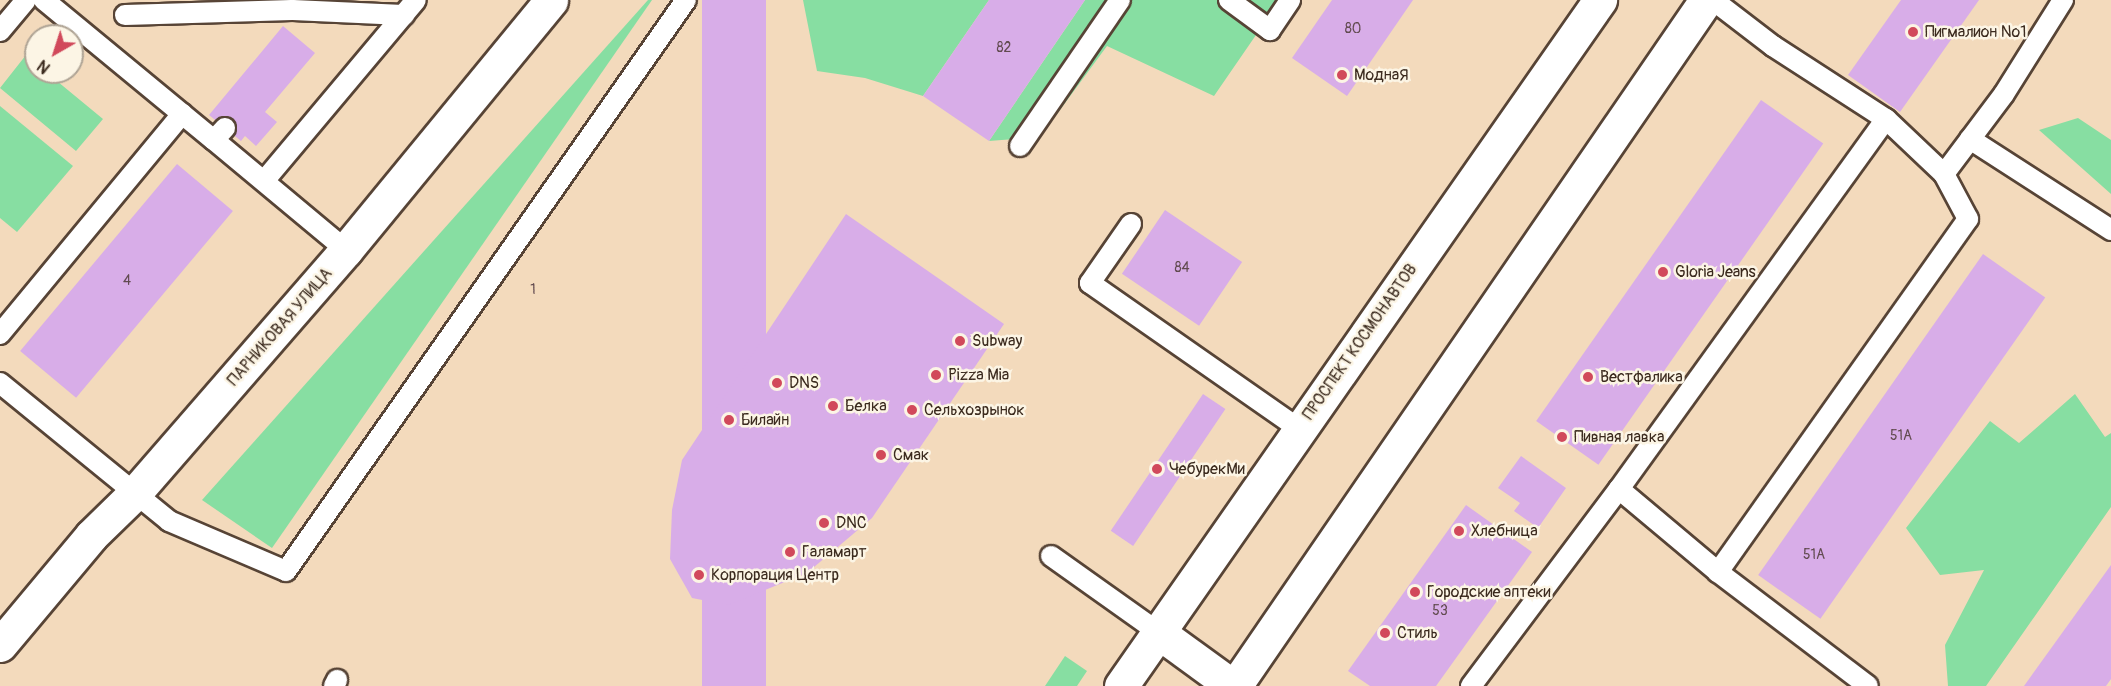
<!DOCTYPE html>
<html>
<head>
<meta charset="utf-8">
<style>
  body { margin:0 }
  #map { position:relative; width:2111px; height:686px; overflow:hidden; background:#f3dabc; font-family:Pangolin,sans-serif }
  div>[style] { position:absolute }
  .green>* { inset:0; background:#87dea2 }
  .building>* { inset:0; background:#d8ade8; transform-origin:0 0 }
  .roads { filter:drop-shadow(2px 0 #574436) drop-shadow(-2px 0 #574436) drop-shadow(0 2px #574436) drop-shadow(0 -2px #574436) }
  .lane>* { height:20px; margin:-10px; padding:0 10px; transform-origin:10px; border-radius:10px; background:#fff }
  .street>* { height:33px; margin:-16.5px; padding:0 16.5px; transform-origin:16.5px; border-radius:16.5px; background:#fff }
  .secondary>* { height:33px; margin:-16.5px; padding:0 16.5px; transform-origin:16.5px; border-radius:16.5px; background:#fff }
  .primary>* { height:33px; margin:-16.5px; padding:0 16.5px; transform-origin:16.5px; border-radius:16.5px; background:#fff }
  .dots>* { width:16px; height:16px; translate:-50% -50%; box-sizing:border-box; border:3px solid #fcf5e5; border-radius:50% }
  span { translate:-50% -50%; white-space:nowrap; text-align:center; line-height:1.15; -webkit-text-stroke:5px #fcf5e5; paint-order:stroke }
  .number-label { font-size:14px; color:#624b50 }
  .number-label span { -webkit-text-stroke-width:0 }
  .poi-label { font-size:16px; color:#3b2a1e }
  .left { translate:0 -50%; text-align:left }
  .street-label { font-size:16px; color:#3b2a1e }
  .north { position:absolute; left:24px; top:24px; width:60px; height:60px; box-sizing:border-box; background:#fcf5e5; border:2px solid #afa495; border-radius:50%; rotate:219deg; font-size:16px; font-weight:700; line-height:24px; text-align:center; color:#3b2a1e }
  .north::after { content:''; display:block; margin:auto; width:21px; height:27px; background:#d1495b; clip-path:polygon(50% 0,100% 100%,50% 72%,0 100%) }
</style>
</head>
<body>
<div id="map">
  <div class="green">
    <div style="clip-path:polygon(648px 0,652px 0,272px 548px,202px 500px)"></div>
    <div style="clip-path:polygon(803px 0,989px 0,923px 96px,865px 78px,817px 71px)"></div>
    <div style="clip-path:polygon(1085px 0,1280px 0,1214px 96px,1107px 46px,1040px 137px,989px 141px)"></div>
    <div style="clip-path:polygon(26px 55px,36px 64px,36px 72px,46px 72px,103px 119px,76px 151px,0 88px)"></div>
    <div style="clip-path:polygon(0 106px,73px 166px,17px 232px,0 218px)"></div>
    <div style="clip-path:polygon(2078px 118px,2111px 140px,2111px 194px,2039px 130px)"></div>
    <div style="clip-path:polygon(2075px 394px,2105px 437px,2111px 433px,2111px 507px,1986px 686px,1948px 686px,1945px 645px,1984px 570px,1940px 575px,1906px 528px,1990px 421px,2019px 443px)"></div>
    <div style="clip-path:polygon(1065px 656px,1087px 671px,1077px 686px,1045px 686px)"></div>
  </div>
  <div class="building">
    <div style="left:702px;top:0;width:64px;height:705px"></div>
    <div style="clip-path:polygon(989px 0,1085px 0,989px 141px,923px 96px)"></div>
    <div style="clip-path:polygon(1332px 0,1413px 0,1347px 96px,1292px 58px)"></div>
    <div style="clip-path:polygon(1901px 0,1979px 0,1900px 112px,1848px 75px)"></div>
    <div style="clip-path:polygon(283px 26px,315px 53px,265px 112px,277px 122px,256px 146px,245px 136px,241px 141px,209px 115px)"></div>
    <div style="left:1761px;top:100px;width:76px;height:392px;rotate:35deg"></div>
    <div style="left:177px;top:164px;width:73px;height:244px;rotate:40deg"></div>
    <div style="left:1165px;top:210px;width:93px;height:77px;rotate:34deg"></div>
    <div style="clip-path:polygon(846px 214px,1004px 324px,872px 518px,807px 573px,728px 605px,692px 598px,670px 559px,672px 510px,682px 460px)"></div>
    <div style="left:1983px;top:254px;width:76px;height:392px;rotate:35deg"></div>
    <div style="left:1203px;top:394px;width:27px;height:165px;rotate:34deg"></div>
    <div style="clip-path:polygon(1521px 456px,1566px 488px,1538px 528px,1514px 511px,1520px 503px,1498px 488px)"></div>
    <div style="clip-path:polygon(1466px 505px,1532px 552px,1436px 686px,1370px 686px,1348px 671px)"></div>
    <div style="clip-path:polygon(2111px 565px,2111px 679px,2106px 686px,2024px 686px)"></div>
  </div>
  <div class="roads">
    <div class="lane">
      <div style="left:44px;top:0;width:220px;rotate:39.5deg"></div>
      <div style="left:1229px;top:0;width:51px;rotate:36.2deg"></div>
      <div style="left:1270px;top:30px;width:36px;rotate:-56deg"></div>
      <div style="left:1713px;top:0;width:76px;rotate:37.5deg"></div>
      <div style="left:1773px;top:46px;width:135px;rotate:32.9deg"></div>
      <div style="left:1886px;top:119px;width:80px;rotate:43.5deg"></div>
      <div style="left:1944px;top:174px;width:51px;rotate:61.9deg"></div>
      <div style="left:1968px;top:219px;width:433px;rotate:125.3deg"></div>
      <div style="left:125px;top:15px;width:167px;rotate:-1.7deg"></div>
      <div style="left:292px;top:10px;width:112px;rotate:2.6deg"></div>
      <div style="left:0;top:31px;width:40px;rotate:-50deg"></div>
      <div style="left:225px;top:128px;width:16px;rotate:133deg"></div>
      <div style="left:214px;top:140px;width:172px;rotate:39.8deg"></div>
      <div style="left:1970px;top:139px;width:168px;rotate:32.8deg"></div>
      <div style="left:1020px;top:146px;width:177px;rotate:-55.6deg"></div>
      <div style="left:1944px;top:174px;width:100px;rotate:-53.1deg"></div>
      <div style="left:2004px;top:94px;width:111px;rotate:-57.9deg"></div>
      <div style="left:264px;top:181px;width:236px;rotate:-50deg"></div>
      <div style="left:1131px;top:224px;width:72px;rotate:124.8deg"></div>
      <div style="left:1090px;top:283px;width:255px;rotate:34.9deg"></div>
      <div style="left:0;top:334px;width:286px;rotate:-50.4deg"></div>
      <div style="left:0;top:383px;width:218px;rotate:39.2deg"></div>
      <div style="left:169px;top:521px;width:127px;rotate:23.1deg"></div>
      <div style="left:286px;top:571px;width:697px;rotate:-54.99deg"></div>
      <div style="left:1619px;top:489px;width:129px;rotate:40deg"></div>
      <div style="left:1718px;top:572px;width:188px;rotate:37.2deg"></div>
      <div style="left:1051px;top:556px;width:131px;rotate:35.4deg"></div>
      <div style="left:334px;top:686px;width:7px;rotate:-63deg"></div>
      <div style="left:1471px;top:686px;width:246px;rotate:-53.1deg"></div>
      <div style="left:1619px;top:489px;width:456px;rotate:-54.2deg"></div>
    </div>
    <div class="street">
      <div style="left:0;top:645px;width:142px;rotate:-50.1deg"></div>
      <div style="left:91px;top:536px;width:60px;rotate:-44.3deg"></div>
      <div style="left:134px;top:494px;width:323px;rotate:-49deg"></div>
      <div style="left:346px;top:250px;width:323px;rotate:-50.6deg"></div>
    </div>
    <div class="secondary">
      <div style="left:1158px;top:632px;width:92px;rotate:36.1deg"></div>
    </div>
    <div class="primary">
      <div style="left:1121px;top:686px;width:837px;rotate:-55.08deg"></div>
      <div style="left:1235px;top:686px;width:832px;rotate:-55.53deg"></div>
    </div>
  </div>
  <div class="dots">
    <div style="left:1913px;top:32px;background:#d1495b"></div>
    <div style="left:1342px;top:75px;background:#d1495b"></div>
    <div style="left:1663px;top:272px;background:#d1495b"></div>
    <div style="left:960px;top:341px;background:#d1495b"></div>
    <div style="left:936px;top:375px;background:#d1495b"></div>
    <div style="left:1588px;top:377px;background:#d1495b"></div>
    <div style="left:777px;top:383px;background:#d1495b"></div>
    <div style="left:833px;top:406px;background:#d1495b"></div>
    <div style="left:912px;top:410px;background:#d1495b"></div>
    <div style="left:729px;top:420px;background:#d1495b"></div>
    <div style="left:1562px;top:437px;background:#d1495b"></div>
    <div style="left:881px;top:455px;background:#d1495b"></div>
    <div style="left:1157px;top:469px;background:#d1495b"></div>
    <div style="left:824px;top:523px;background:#d1495b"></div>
    <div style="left:1459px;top:531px;background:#d1495b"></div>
    <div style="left:790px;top:552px;background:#d1495b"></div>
    <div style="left:699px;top:575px;background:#d1495b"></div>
    <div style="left:1415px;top:592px;background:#d1495b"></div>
    <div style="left:1385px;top:633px;background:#d1495b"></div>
  </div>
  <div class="number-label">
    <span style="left:1353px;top:29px">80</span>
    <span style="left:1004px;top:48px">82</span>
    <span style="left:1182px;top:268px">84</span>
    <span style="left:127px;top:281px">4</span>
    <span style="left:533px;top:290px">1</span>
    <span style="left:1901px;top:436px">51А</span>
    <span style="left:1814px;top:555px">51А</span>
    <span style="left:1440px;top:611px">53</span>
  </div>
  <div class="poi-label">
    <span class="left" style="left:1925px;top:32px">Пигмалион №1</span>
    <span class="left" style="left:1354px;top:75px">МоднаЯ</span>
    <span class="left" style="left:1675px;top:272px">Gloria Jeans</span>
    <span class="left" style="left:972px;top:341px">Subway</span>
    <span class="left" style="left:948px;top:375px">Pizza Mia</span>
    <span class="left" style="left:1600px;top:377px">Вестфалика</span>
    <span class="left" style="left:789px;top:383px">DNS</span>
    <span class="left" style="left:845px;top:406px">Белка</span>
    <span class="left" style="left:924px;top:410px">Сельхозрынок</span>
    <span class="left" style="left:741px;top:420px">Билайн</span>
    <span class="left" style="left:1574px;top:437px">Пивная лавка</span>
    <span class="left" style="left:893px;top:455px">Смак</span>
    <span class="left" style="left:1169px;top:469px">ЧебурекМи</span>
    <span class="left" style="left:836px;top:523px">DNC</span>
    <span class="left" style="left:1471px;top:531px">Хлебница</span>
    <span class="left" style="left:802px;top:552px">Галамарт</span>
    <span class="left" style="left:711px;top:575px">Корпорация Центр</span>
    <span class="left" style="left:1427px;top:592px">Городские аптеки</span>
    <span class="left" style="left:1397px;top:633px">Стиль</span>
  </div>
  <div class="street-label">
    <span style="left:280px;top:327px;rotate:-49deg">ПАРНИКОВАЯ УЛИЦА</span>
    <span style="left:1360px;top:342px;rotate:-55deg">ПРОСПЕКТ КОСМОНАВТОВ</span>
  </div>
  <div class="north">N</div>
</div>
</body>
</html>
